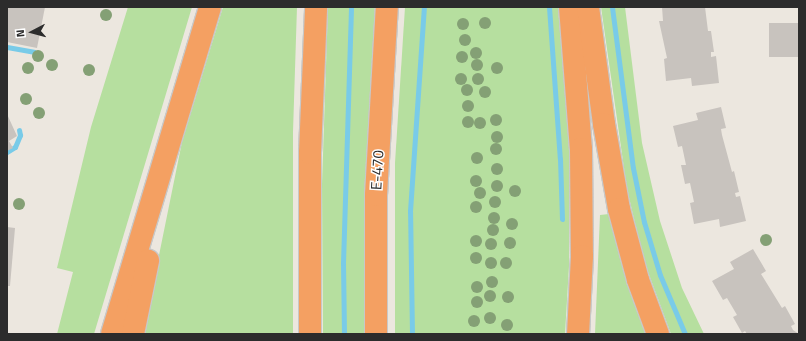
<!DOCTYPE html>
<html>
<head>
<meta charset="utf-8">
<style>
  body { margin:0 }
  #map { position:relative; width:806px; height:341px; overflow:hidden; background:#ece7df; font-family:"Titillium Web",sans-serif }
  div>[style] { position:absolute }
  .green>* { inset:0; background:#b6df9f }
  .stream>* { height:5px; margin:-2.5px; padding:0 2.5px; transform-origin:2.5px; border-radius:2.5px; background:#79cbe8 }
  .building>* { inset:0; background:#c8c3be; transform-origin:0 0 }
  .roads { filter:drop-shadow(1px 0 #c8c8c8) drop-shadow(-1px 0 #c8c8c8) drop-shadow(0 1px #c8c8c8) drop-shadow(0 -1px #c8c8c8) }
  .highway>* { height:22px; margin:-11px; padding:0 11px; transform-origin:11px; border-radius:11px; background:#f4a062 }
  .trees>* { width:12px; height:12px; margin:-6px; border-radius:50%; background:#84a075 }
  span { translate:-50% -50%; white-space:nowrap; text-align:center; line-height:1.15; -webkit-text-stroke:3px #fff; paint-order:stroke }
  .street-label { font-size:15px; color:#2c2c2c }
  .frame { position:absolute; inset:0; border:8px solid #2c2c2c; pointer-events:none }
  .north { position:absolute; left:12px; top:12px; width:40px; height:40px; -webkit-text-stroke:3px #fff; paint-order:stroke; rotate:264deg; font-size:11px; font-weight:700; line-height:16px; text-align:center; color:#2c2c2c }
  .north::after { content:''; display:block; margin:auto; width:14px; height:18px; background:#2c2c2c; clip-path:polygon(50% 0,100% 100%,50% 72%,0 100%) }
</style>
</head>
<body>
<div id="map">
  <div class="green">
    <div style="clip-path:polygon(128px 7px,192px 7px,94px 334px,57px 334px,73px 272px,57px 268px,91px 127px)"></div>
    <div style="clip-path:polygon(223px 7px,297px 7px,293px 132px,293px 334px,143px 334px,182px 142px)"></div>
    <div style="clip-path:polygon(328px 7px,375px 7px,364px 256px,365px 334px,323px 334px,322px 184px)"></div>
    <div style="clip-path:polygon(405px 7px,558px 7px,569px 135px,569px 266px,565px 334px,395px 334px,395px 163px)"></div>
    <div style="clip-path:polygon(601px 7px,625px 7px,642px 143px,660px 221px,682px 288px,704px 334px,671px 334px,644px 261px,627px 189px)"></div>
    <div style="clip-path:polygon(609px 214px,648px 334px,595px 334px,600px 215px)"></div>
  </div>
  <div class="stream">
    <div style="left:549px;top:7px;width:152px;rotate:85.9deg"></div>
    <div style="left:560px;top:159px;width:60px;rotate:88.1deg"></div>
    <div style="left:612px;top:7px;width:162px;rotate:82.6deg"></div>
    <div style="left:633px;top:168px;width:55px;rotate:78.5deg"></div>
    <div style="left:644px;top:222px;width:55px;rotate:73.2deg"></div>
    <div style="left:660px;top:275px;width:64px;rotate:67deg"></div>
    <div style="left:7px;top:47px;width:27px;rotate:10deg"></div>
    <div style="left:7px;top:152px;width:9px;rotate:-32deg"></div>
    <div style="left:15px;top:147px;width:13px;rotate:-67deg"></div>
    <div style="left:20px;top:135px;width:5px;rotate:-101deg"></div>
    <div style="left:344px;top:334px;width:71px;rotate:-90.8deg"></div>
    <div style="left:343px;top:263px;width:256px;rotate:-88.2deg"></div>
    <div style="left:412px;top:334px;width:123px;rotate:-90.9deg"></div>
    <div style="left:410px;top:211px;width:204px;rotate:-86.1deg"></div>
  </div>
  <div class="building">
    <div style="clip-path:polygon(7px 7px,45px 7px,37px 48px,7px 42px)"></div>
    <div style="clip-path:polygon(662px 7px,705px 7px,708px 31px,711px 31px,714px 52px,711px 52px,711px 57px,716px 56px,719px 83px,692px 86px,691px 78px,666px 81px,664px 59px,667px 58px,659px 21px,663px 21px)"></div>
    <div style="left:799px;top:23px;width:34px;height:30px;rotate:90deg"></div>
    <div style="clip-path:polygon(721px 107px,726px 128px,721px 129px,722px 135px,732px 172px,734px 171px,739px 192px,735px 193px,736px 197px,740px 196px,746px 221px,720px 227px,719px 219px,694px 224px,690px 203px,694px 202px,690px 183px,685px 184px,681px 165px,686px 165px,682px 146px,678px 147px,673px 126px,698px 120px,696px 113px)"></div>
    <div style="clip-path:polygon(7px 114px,17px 136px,9px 141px,13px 148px,7px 151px)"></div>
    <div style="clip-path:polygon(7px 227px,15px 228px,10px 286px,7px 286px)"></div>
    <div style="clip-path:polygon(753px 249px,766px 271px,761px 274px,782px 308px,785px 306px,795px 324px,791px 326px,793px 330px,799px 334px,747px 334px,745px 331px,742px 333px,733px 317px,737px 315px,727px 298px,723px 300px,712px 281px,734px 269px,730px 262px)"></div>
  </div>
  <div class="roads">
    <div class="highway">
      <div style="left:570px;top:7px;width:142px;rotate:85.6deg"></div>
      <div style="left:581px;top:149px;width:107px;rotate:89.5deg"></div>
      <div style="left:582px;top:256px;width:78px;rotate:92.9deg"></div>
      <div style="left:588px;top:7px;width:118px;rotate:82.2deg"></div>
      <div style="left:604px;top:124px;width:86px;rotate:80deg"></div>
      <div style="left:619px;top:209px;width:73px;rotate:75deg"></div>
      <div style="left:638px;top:280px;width:58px;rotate:69.7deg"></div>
      <div style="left:112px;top:334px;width:341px;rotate:-73.3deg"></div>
      <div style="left:133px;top:334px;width:75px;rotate:-78.4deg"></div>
      <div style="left:310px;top:334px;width:181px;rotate:-90deg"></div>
      <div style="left:310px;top:153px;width:146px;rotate:-87.6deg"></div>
      <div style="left:376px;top:334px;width:139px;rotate:-90deg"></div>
      <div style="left:376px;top:195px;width:188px;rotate:-86.7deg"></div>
    </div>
  </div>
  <div class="trees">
    <div style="left:106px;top:15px"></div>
    <div style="left:485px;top:23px"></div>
    <div style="left:463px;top:24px"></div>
    <div style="left:465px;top:40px"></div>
    <div style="left:476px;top:53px"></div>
    <div style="left:38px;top:56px"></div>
    <div style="left:462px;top:57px"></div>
    <div style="left:52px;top:65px"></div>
    <div style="left:477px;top:65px"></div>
    <div style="left:28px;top:68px"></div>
    <div style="left:497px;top:68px"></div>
    <div style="left:89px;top:70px"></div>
    <div style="left:461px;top:79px"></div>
    <div style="left:478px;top:79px"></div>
    <div style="left:467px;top:90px"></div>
    <div style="left:485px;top:92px"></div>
    <div style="left:26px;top:99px"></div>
    <div style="left:468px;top:106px"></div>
    <div style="left:39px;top:113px"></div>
    <div style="left:496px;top:120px"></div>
    <div style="left:468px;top:122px"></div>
    <div style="left:480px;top:123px"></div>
    <div style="left:497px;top:137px"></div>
    <div style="left:496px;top:149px"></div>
    <div style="left:477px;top:158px"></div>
    <div style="left:497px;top:169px"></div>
    <div style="left:476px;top:181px"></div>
    <div style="left:497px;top:186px"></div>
    <div style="left:515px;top:191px"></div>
    <div style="left:480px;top:193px"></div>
    <div style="left:495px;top:202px"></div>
    <div style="left:19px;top:204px"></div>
    <div style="left:476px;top:207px"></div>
    <div style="left:494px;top:218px"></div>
    <div style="left:512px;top:224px"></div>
    <div style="left:493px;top:230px"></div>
    <div style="left:766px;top:240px"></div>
    <div style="left:476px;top:241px"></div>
    <div style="left:510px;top:243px"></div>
    <div style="left:491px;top:244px"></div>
    <div style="left:476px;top:258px"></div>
    <div style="left:491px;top:263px"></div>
    <div style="left:506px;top:263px"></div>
    <div style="left:492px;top:282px"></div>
    <div style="left:477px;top:287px"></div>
    <div style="left:490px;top:296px"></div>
    <div style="left:508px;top:297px"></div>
    <div style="left:477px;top:302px"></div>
    <div style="left:490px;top:318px"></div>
    <div style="left:474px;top:321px"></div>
    <div style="left:507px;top:325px"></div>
  </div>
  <div class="street-label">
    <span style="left:377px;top:170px;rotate:-87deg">E-470</span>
  </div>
  <div class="frame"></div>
  <div class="north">N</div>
</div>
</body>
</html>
